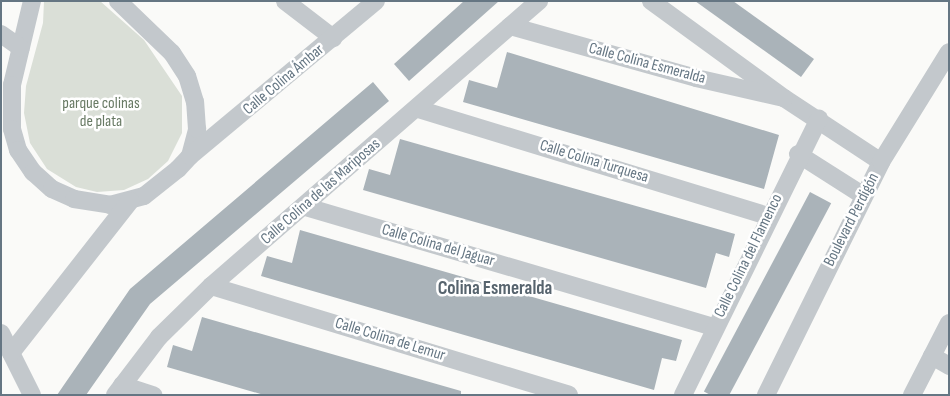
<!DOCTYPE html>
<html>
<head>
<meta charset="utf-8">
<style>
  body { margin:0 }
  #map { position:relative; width:950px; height:396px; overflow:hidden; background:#fafaf8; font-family:"Sofia Sans Condensed",sans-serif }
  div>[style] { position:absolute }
  .green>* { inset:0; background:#dadfd7 }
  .building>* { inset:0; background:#aab3b9; transform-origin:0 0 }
  .street>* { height:18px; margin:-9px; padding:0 9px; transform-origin:9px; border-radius:9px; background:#c3c8cc }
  span { translate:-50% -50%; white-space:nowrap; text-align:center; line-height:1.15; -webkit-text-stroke:5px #fff; paint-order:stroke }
  .street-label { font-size:16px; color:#657683 }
  .park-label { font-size:16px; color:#687a64 }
  .quarter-label { font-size:19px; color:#57646e; font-weight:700 }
  .frame { position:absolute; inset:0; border:2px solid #657683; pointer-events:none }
</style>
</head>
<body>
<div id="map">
  <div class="green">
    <div style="clip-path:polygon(44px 1px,100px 1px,144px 40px,182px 96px,182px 133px,168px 161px,148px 179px,124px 190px,97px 192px,76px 187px,47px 169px,30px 143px,24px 113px,26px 86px,43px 23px)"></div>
  </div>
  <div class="building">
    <div style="clip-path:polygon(464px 1px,499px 1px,409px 81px,394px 64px)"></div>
    <div style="clip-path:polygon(695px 1px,733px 1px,814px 59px,801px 77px)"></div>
    <div style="clip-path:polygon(507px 52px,779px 135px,764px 189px,463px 102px,469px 80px,497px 88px)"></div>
    <div style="clip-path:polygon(373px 82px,389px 101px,150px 304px,86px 395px,57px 395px,130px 289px)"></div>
    <div style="clip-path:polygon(400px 139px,735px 234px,729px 257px,716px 253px,706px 288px,363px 190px,369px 169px,390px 175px)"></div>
    <div style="left:810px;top:192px;width:24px;height:226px;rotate:28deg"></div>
    <div style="clip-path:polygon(300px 230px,682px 340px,676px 361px,662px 358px,654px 390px,261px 276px,267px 256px,292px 263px)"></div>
    <div style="clip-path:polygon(202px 317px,461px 391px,461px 395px,264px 395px,167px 367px,173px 345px,192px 351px)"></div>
  </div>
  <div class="street">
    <div style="left:32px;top:1px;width:86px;rotate:103.4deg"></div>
    <div style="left:12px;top:85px;width:44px;rotate:90deg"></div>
    <div style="left:12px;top:129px;width:22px;rotate:74deg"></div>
    <div style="left:18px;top:150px;width:27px;rotate:56deg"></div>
    <div style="left:33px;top:172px;width:25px;rotate:42deg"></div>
    <div style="left:52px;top:189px;width:24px;rotate:24deg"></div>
    <div style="left:74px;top:199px;width:36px;rotate:9deg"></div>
    <div style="left:110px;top:205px;width:35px;rotate:-15deg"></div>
    <div style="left:144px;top:196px;width:43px;rotate:-38.5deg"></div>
    <div style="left:178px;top:169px;width:18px;rotate:-47deg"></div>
    <div style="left:190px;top:156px;width:28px;rotate:-75deg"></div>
    <div style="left:197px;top:129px;width:27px;rotate:-94deg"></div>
    <div style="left:195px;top:102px;width:27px;rotate:-107deg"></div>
    <div style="left:187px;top:76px;width:27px;rotate:-123deg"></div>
    <div style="left:172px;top:53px;width:75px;rotate:-136.1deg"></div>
    <div style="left:285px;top:1px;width:61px;rotate:37.6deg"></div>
    <div style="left:651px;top:1px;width:165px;rotate:36.1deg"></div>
    <div style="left:784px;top:98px;width:116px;rotate:33.4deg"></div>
    <div style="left:510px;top:26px;width:193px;rotate:15.6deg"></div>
    <div style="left:696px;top:78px;width:90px;rotate:12.8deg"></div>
    <div style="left:1px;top:34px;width:24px;rotate:35deg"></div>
    <div style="left:418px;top:109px;width:367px;rotate:17deg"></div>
    <div style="left:798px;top:154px;width:78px;rotate:32.5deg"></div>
    <div style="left:190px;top:156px;width:242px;rotate:-39.8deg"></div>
    <div style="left:306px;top:207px;width:426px;rotate:16.4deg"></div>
    <div style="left:211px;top:286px;width:374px;rotate:16.9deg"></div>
    <div style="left:1px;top:333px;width:69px;rotate:63.4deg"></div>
    <div style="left:11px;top:353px;width:193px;rotate:-51.9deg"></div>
    <div style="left:932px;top:356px;width:20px;rotate:30deg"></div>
    <div style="left:122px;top:385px;width:33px;rotate:18deg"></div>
    <div style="left:115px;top:395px;width:73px;rotate:-52.8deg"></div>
    <div style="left:159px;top:337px;width:73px;rotate:-44.4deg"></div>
    <div style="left:211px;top:286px;width:435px;rotate:-41deg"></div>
    <div style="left:683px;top:395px;width:308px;rotate:-63.8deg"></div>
    <div style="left:766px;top:395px;width:260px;rotate:-63.7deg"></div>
    <div style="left:881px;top:162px;width:129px;rotate:-58.3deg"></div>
    <div style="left:912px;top:395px;width:81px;rotate:-62.8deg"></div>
  </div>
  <div class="street-label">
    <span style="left:647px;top:64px;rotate:15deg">Calle Colina Esmeralda</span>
    <span style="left:284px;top:80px;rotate:-40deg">Calle Colina Ámbar</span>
    <span style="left:594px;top:162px;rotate:17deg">Calle Colina Turquesa</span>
    <span style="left:321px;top:192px;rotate:-41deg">Calle Colina de las Mariposas</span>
    <span style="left:852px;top:220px;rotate:-63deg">Boulevard Perdigón</span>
    <span style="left:438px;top:246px;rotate:16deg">Calle Colina del Jaguar</span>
    <span style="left:749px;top:256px;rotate:-64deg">Calle Colina del Flamenco</span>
    <span style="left:390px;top:340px;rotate:17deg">Calle Colina de Lemur</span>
  </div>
  <div class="park-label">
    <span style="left:101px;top:113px">parque colinas<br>de plata</span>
  </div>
  <div class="quarter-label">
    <span style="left:495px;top:289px">Colina Esmeralda</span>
  </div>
  <div class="frame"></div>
</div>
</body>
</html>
